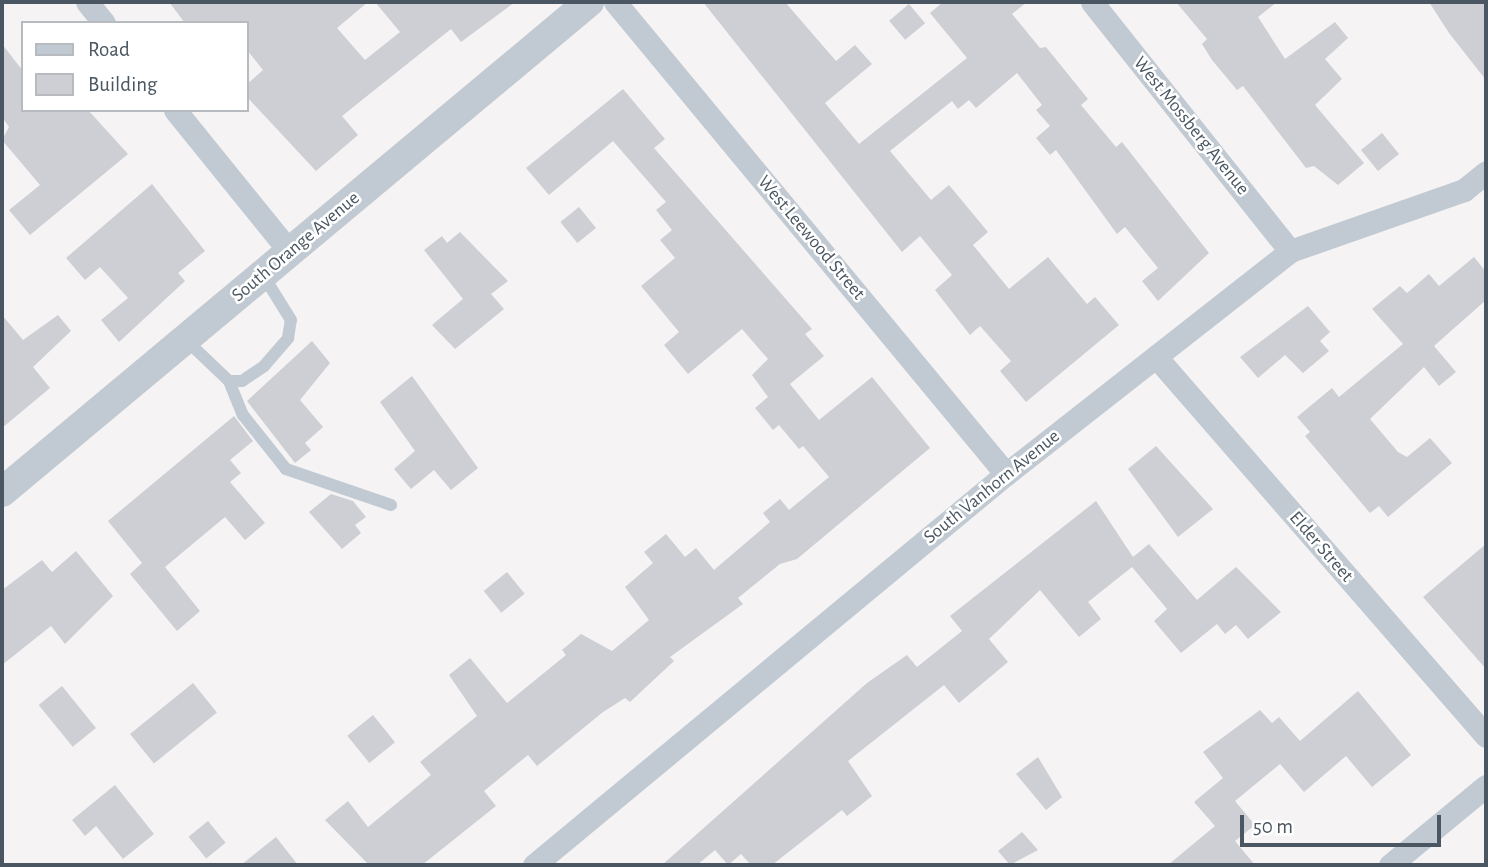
<!DOCTYPE html>
<html>
<head>
<meta charset="utf-8">
<style>
  body { margin:0 }
  #map { position:relative; width:1488px; height:867px; overflow:hidden; background:#f5f3f3; font-family:"Alegreya Sans",sans-serif }
  div>[style] { position:absolute }
  .building>* { inset:0; background:#cdcfd5; transform-origin:0 0 }
  .service>* { height:12px; margin:-6px; padding:0 6px; transform-origin:6px; border-radius:6px; background:#c1cad2 }
  .minor>* { height:23px; margin:-11.5px; padding:0 11.5px; transform-origin:11.5px; border-radius:11.5px; background:#c1cad2 }
  .tertiary>* { height:30px; margin:-15px; padding:0 15px; transform-origin:15px; border-radius:15px; background:#c1cad2 }
  span { translate:-50% -50%; white-space:nowrap; text-align:center; line-height:1.15; -webkit-text-stroke:5px #fff; paint-order:stroke }
  .street-label { font-size:19px; color:#4a5661 }
  .frame { position:absolute; inset:0; border:4px solid #4a5661; pointer-events:none }
  .legend { position:absolute; left:21px; top:21px; width:228px; height:91px; box-sizing:border-box; background:#fff; border:2px solid #b7bbc0; margin:0; padding:9px 12px; list-style:none; font-size:21px; color:#4a5661 }
  .legend li { display:flex; align-items:center; gap:14px; height:35px }
  .legend b { width:35px; border:2px solid #b7bbc0 }
  .scale { position:absolute; left:1240px; top:815px; width:201px; height:32px; box-sizing:border-box; border:4px solid #4a5661; border-top:0; padding-left:9px; font-size:21px; line-height:24px; white-space:nowrap; color:#4a5661; -webkit-text-stroke:5px #fff; paint-order:stroke }
</style>
</head>
<body>
<div id="map">
  <div class="building">
    <div style="clip-path:polygon(169px 2px,368px 2px,337px 28px,365px 60px,400px 32px,375px 2px,515px 2px,461px 42px,451px 29px,342px 116px,358px 135px,316px 171px,247px 97px,247px 84px,263px 70px,247px 50px,247px 23px,185px 23px)"></div>
    <div style="clip-path:polygon(703px 2px,785px 2px,836px 61px,855px 45px,872px 64px,825px 103px,859px 144px,967px 58px,930px 13px,943px 2px,1027px 2px,1012px 14px,1040px 48px,1046px 47px,1088px 99px,1081px 105px,1116px 147px,1122px 142px,1209px 253px,1158px 301px,1142px 281px,1158px 268px,1125px 227px,1117px 234px,1056px 150px,1050px 155px,1036px 138px,1050px 126px,1036px 110px,1042px 105px,1017px 73px,976px 108px,969px 100px,958px 109px,952px 101px,890px 151px,931px 200px,949px 185px,988px 232px,973px 245px,1009px 289px,1048px 257px,1087px 304px,1095px 297px,1119px 325px,1026px 402px,1000px 371px,1011px 361px,980px 326px,970px 335px,935px 290px,952px 275px,920px 236px,902px 252px)"></div>
    <div style="clip-path:polygon(1176px 2px,1277px 2px,1258px 17px,1285px 59px,1335px 22px,1348px 38px,1325px 59px,1342px 79px,1315px 105px,1364px 163px,1338px 185px,1314px 166px,1306px 168px,1243px 86px,1237px 90px,1212px 60px,1202px 44px,1207px 39px)"></div>
    <div style="clip-path:polygon(1429px 2px,1486px 2px,1486px 80px,1449px 33px)"></div>
    <div style="left:909px;top:4px;width:25px;height:26px;rotate:50deg"></div>
    <div style="clip-path:polygon(2px 44px,23px 71px,23px 110px,88px 110px,128px 154px,30px 235px,9px 210px,40px 185px,2px 140px,9px 127px,2px 117px)"></div>
    <div style="clip-path:polygon(623px 89px,665px 139px,654px 148px,812px 329px,805px 334px,824px 356px,790px 384px,819px 420px,872px 377px,930px 448px,797px 559px,780px 564px,738px 598px,743px 604px,670px 657px,674px 661px,630px 702px,625px 698px,603px 712px,537px 766px,528px 755px,484px 791px,496px 806px,422px 865px,369px 865px,325px 820px,348px 801px,368px 827px,431px 775px,420px 762px,477px 716px,449px 675px,470px 658px,507px 703px,566px 655px,562px 650px,581px 634px,612px 651px,649px 620px,625px 587px,653px 563px,644px 552px,666px 534px,685px 557px,696px 548px,714px 570px,770px 522px,763px 513px,780px 499px,789px 510px,829px 477px,803px 446px,799px 449px,779px 425px,773px 430px,755px 408px,768px 397px,752px 375px,768px 359px,742px 329px,688px 374px,664px 345px,679px 332px,641px 286px,675px 258px,660px 240px,672px 230px,656px 210px,666px 202px,613px 141px,549px 195px,526px 168px)"></div>
    <div style="left:1382px;top:133px;width:27px;height:27px;rotate:51deg"></div>
    <div style="clip-path:polygon(152px 184px,205px 251px,178px 273px,185px 281px,119px 342px,101px 320px,128px 298px,100px 267px,85px 280px,66px 258px)"></div>
    <div style="left:579px;top:207px;width:27px;height:24px;rotate:51deg"></div>
    <div style="clip-path:polygon(460px 232px,508px 281px,491px 294px,504px 309px,455px 349px,432px 325px,463px 299px,424px 250px,442px 236px,447px 243px)"></div>
    <div style="clip-path:polygon(1474px 257px,1486px 272px,1486px 300px,1434px 346px,1456px 372px,1439px 386px,1424px 367px,1370px 419px,1398px 452px,1407px 457px,1430px 438px,1452px 463px,1388px 517px,1379px 506px,1370px 513px,1305px 436px,1310px 432px,1297px 417px,1332px 388px,1339px 397px,1403px 344px,1372px 309px,1400px 286px,1407px 293px,1429px 274px,1439px 286px)"></div>
    <div style="clip-path:polygon(1308px 306px,1330px 332px,1320px 341px,1329px 351px,1303px 373px,1285px 355px,1258px 378px,1240px 357px)"></div>
    <div style="clip-path:polygon(2px 315px,23px 340px,58px 315px,71px 331px,33px 367px,50px 388px,2px 428px)"></div>
    <div style="clip-path:polygon(312px 341px,330px 363px,300px 400px,323px 427px,305px 443px,311px 450px,295px 463px,247px 401px)"></div>
    <div style="clip-path:polygon(412px 376px,478px 468px,451px 490px,434px 470px,411px 489px,394px 469px,415px 451px,380px 402px)"></div>
    <div style="clip-path:polygon(234px 416px,253px 441px,230px 460px,241px 473px,230px 482px,265px 523px,245px 540px,225px 517px,165px 567px,200px 611px,177px 631px,130px 574px,142px 563px,108px 521px)"></div>
    <div style="clip-path:polygon(1156px 446px,1213px 509px,1178px 537px,1128px 469px)"></div>
    <div style="clip-path:polygon(331px 494px,353px 501px,366px 517px,355px 525px,361px 533px,342px 549px,309px 512px)"></div>
    <div style="clip-path:polygon(1096px 501px,1133px 557px,1149px 544px,1197px 600px,1236px 567px,1281px 612px,1248px 639px,1236px 625px,1225px 634px,1217px 624px,1181px 653px,1154px 621px,1167px 609px,1132px 567px,1088px 602px,1101px 619px,1079px 637px,1040px 590px,989px 639px,1008px 662px,959px 703px,944px 685px,848px 761px,872px 796px,847px 816px,842px 810px,772px 865px,751px 865px,741px 854px,728px 865px,715px 850px,697px 865px,662px 865px,867px 683px,907px 655px,917px 667px,962px 631px,950px 616px)"></div>
    <div style="clip-path:polygon(1486px 544px,1486px 669px,1423px 597px)"></div>
    <div style="clip-path:polygon(76px 551px,113px 596px,65px 644px,51px 626px,2px 665px,2px 590px,42px 560px,52px 572px)"></div>
    <div style="left:507px;top:572px;width:28px;height:30px;rotate:51deg"></div>
    <div style="left:193px;top:683px;width:38px;height:81px;rotate:51deg"></div>
    <div style="left:62px;top:686px;width:54px;height:30px;rotate:51deg"></div>
    <div style="clip-path:polygon(1358px 691px,1411px 755px,1372px 787px,1346px 756px,1304px 792px,1280px 764px,1235px 801px,1255px 825px,1235px 841px,1255px 865px,1168px 865px,1215px 826px,1194px 802px,1223px 778px,1203px 752px,1260px 710px,1272px 723px,1279px 717px,1300px 741px)"></div>
    <div style="left:373px;top:715px;width:35px;height:33px;rotate:51deg"></div>
    <div style="clip-path:polygon(1038px 757px,1062px 797px,1046px 810px,1016px 774px)"></div>
    <div style="clip-path:polygon(115px 785px,154px 834px,123px 859px,96px 826px,85px 836px,72px 820px)"></div>
    <div style="left:208px;top:821px;width:28px;height:25px;rotate:51deg"></div>
    <div style="clip-path:polygon(1022px 832px,1038px 850px,1010px 865px,998px 851px)"></div>
    <div style="clip-path:polygon(276px 837px,298px 865px,241px 865px)"></div>
  </div>
  <div class="service">
    <div style="left:187px;top:341px;width:58px;rotate:43.6deg"></div>
    <div style="left:229px;top:381px;width:13px"></div>
    <div style="left:242px;top:381px;width:27px;rotate:-34deg"></div>
    <div style="left:264px;top:366px;width:37px;rotate:-49deg"></div>
    <div style="left:288px;top:338px;width:18px;rotate:-81deg"></div>
    <div style="left:291px;top:320px;width:53px;rotate:-121.9deg"></div>
    <div style="left:229px;top:381px;width:37px;rotate:68deg"></div>
    <div style="left:243px;top:415px;width:69px;rotate:51.5deg"></div>
    <div style="left:286px;top:469px;width:111px;rotate:18.9deg"></div>
  </div>
  <div class="minor">
    <div style="left:87px;top:2px;width:27px;rotate:51deg"></div>
    <div style="left:615px;top:2px;width:613px;rotate:50.36deg"></div>
    <div style="left:1092px;top:2px;width:318px;rotate:51.5deg"></div>
    <div style="left:175px;top:110px;width:183px;rotate:51deg"></div>
    <div style="left:1157px;top:358px;width:501px;rotate:48.96deg"></div>
    <div style="left:534px;top:865px;width:613px;rotate:-39.64deg"></div>
    <div style="left:1006px;top:474px;width:361px;rotate:-38.1deg"></div>
    <div style="left:1290px;top:251px;width:184px;rotate:-19.3deg"></div>
    <div style="left:1464px;top:190px;width:28px;rotate:-39deg"></div>
    <div style="left:1390px;top:865px;width:124px;rotate:-39.5deg"></div>
  </div>
  <div class="tertiary">
    <div style="left:2px;top:492px;width:765px;rotate:-39.85deg"></div>
  </div>
  <div class="street-label">
    <span style="left:1191px;top:126px;rotate:51deg">West Mossberg Avenue</span>
    <span style="left:811px;top:238px;rotate:50deg">West Leewood Street</span>
    <span style="left:296px;top:247px;rotate:-40deg">South Orange Avenue</span>
    <span style="left:992px;top:487px;rotate:-39deg">South Vanhorn Avenue</span>
    <span style="left:1321px;top:547px;rotate:49deg">Elder Street</span>
  </div>
  <div class="frame"></div>
  <ul class="legend">
  <li><b style="height:9px;background:#c1cad2"></b>Road</li>
  <li><b style="height:19px;background:#cdcfd5"></b>Building</li>
  </ul>
  <div class="scale">50 m</div>
</div>
</body>
</html>
